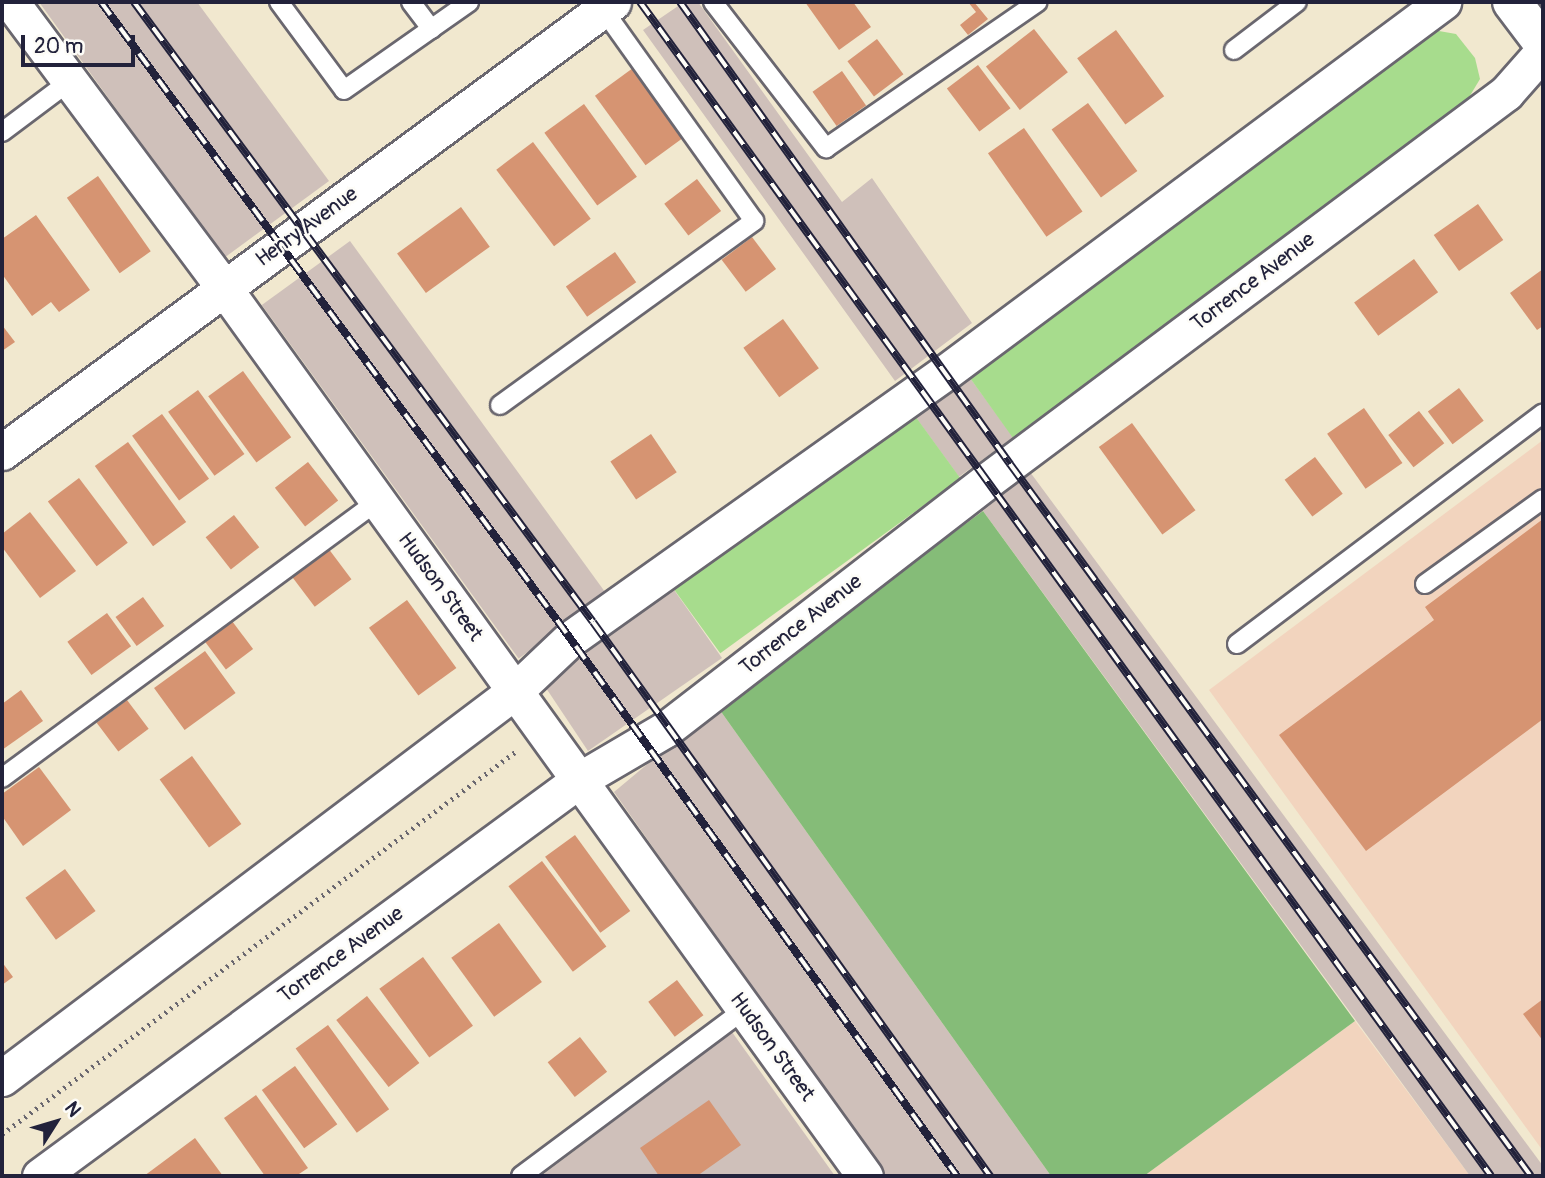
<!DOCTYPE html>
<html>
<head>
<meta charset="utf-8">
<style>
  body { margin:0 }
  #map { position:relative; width:1545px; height:1178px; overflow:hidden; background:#f1e8cf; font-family:Pangolin,sans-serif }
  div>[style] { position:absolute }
  .built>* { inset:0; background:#f2d4be }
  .industrial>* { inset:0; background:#cfc0ba; transform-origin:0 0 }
  .green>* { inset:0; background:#a7dc8d; transform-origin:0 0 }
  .forest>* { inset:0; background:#85bc78 }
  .building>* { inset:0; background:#d69472; transform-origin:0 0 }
  .path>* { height:4.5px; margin-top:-2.25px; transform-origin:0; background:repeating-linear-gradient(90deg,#6a676f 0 2px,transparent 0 7px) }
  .roads { filter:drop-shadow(2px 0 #6a676f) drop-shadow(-2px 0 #6a676f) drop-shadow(0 2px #6a676f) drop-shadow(0 -2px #6a676f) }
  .lane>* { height:18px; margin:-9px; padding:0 9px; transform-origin:9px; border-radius:9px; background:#fff }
  .street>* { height:35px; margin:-17.5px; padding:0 17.5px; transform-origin:17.5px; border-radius:17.5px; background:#fff }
  .secondary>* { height:38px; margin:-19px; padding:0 19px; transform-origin:19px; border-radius:19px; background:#fff }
  .rail>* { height:8px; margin-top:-4px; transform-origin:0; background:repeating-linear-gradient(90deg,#fdfcf7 0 16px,#22223b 0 32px); box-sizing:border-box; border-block:2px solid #22223b }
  span { translate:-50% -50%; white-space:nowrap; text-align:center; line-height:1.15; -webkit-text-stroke:5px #fdfcf7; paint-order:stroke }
  .street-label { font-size:21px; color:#22223b }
  .frame { position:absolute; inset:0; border:4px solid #22223b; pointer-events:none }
  .north { position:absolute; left:21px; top:1087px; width:70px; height:70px; -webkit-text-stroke:5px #fdfcf7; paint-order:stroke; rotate:53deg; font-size:19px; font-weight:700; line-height:28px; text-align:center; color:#22223b }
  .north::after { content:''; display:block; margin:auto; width:24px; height:32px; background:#22223b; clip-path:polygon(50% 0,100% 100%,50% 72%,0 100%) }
  .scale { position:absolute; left:21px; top:35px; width:114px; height:32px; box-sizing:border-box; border:4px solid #22223b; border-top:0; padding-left:9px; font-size:21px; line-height:24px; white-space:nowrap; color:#22223b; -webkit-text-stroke:5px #fdfcf7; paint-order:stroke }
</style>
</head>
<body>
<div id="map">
  <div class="built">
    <div style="clip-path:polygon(1543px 440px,1543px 1151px,1209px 690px)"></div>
    <div style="clip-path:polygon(1355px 1021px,1470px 1176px,1144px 1176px)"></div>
  </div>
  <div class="industrial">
    <div style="clip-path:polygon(39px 2px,197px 2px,329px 181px,224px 258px)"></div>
    <div style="clip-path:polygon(684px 2px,698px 2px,842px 202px,872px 178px,972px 323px,895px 381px,643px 30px)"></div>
    <div style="left:350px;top:241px;width:437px;height:109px;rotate:54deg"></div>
    <div style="left:965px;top:371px;width:82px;height:67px;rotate:54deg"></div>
    <div style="clip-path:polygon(1030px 472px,1543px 1166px,1543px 1176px,1470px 1176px,983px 511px)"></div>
    <div style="clip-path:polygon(672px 587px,722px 658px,588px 751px,544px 685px,566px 659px)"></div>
    <div style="clip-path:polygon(717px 706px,1051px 1176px,885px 1176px,614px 792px)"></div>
    <div style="clip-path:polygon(732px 1032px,835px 1176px,541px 1176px)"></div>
  </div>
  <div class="green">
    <div style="clip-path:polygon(1439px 31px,1456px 34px,1475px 58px,1480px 79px,1468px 99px,1013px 438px,965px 371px,1415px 34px)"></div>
    <div style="left:910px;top:409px;width:86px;height:297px;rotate:54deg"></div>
  </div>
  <div class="forest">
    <div style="clip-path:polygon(983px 511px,1355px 1021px,1144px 1176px,1051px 1176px,717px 706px)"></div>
  </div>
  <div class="building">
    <div style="clip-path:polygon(805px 2px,853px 2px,871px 27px,839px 50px)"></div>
    <div style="clip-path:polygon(968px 2px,974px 2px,988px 19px,968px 35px,960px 25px,976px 12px)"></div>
    <div style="left:1034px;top:29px;width:55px;height:61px;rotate:52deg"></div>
    <div style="left:1116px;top:30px;width:82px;height:48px;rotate:54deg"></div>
    <div style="left:877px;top:39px;width:44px;height:37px;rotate:53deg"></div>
    <div style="left:978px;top:65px;width:54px;height:39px;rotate:53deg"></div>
    <div style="left:633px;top:68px;width:86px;height:47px;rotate:54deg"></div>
    <div style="left:842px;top:71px;width:42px;height:36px;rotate:55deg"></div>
    <div style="left:1088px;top:103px;width:84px;height:45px;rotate:54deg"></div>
    <div style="left:584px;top:104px;width:90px;height:49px;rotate:54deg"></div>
    <div style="left:1024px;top:128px;width:102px;height:44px;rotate:55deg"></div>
    <div style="left:533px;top:142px;width:96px;height:46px;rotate:53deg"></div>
    <div style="left:98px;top:176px;width:92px;height:38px;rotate:55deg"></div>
    <div style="left:697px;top:179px;width:40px;height:41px;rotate:53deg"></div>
    <div style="left:1478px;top:204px;width:44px;height:54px;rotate:55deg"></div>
    <div style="left:461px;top:207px;width:49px;height:79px;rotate:54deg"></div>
    <div style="clip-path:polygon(36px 215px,90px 290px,59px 312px,51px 302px,32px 316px,2px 274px,2px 239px)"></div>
    <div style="left:752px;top:237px;width:40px;height:38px;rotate:53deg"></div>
    <div style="left:615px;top:252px;width:37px;height:60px;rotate:55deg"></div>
    <div style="left:1414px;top:259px;width:41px;height:74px;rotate:54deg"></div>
    <div style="clip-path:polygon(1543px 269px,1543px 326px,1537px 330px,1510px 293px)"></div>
    <div style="left:783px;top:319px;width:61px;height:49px;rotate:54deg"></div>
    <div style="clip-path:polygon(2px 325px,15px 342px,2px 351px)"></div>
    <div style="left:243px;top:371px;width:82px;height:43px;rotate:54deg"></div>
    <div style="left:1459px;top:388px;width:41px;height:39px;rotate:53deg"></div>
    <div style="left:198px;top:390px;width:79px;height:37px;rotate:54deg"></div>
    <div style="left:1364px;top:408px;width:67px;height:45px;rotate:55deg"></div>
    <div style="left:1419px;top:411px;width:41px;height:39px;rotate:52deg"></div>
    <div style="left:162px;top:414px;width:80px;height:37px;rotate:54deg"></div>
    <div style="left:1132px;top:423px;width:108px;height:41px;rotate:54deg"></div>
    <div style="left:651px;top:434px;width:46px;height:49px;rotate:56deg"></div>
    <div style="left:128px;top:442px;width:99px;height:41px;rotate:54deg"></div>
    <div style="left:1315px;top:457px;width:46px;height:38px;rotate:53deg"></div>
    <div style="left:308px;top:462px;width:49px;height:42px;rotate:52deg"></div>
    <div style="left:79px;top:478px;width:81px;height:39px;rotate:53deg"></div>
    <div style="clip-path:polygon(30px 512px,76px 571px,40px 598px,2px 547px,2px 534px)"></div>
    <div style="left:234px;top:515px;width:41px;height:36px;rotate:52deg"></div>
    <div style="clip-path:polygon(1543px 519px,1543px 719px,1366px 851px,1279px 735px,1434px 620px,1425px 607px)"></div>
    <div style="left:328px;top:548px;width:39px;height:46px;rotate:53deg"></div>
    <div style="left:143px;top:597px;width:36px;height:34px;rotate:54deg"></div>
    <div style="left:407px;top:600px;width:84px;height:47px;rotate:54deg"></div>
    <div style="left:107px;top:613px;width:41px;height:49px;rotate:54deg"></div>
    <div style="left:232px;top:621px;width:35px;height:34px;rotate:53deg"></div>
    <div style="left:205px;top:651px;width:52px;height:63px;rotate:54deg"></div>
    <div style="clip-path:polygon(21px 690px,43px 721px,2px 750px,2px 704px)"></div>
    <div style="left:127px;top:700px;width:36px;height:38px;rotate:53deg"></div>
    <div style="left:192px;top:756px;width:84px;height:40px;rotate:54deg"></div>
    <div style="clip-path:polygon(39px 767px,71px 810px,23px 846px,2px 816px,2px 794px)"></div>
    <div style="left:575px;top:835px;width:94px;height:37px;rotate:54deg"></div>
    <div style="left:542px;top:861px;width:107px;height:42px;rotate:53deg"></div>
    <div style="left:65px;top:869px;width:52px;height:49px;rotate:54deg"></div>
    <div style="left:499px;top:923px;width:73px;height:59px;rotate:54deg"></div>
    <div style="left:423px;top:957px;width:85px;height:54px;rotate:54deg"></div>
    <div style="clip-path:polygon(2px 962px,13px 977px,2px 985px)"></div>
    <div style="left:677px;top:980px;width:44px;height:36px;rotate:53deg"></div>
    <div style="left:367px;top:996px;width:85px;height:39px;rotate:52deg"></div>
    <div style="clip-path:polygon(1543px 999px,1543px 1041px,1523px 1014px)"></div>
    <div style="left:328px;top:1025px;width:104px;height:40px;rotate:54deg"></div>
    <div style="left:580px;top:1037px;width:44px;height:41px;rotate:52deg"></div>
    <div style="left:295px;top:1066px;width:72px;height:41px;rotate:54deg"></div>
    <div style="clip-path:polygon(256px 1095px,308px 1168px,296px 1176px,265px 1176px,224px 1118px)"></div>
    <div style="clip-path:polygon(709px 1100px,741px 1145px,697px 1176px,659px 1176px,640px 1148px)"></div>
    <div style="clip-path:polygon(195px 1138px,223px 1176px,144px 1176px)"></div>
  </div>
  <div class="path">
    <div style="left:2px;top:1134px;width:640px;rotate:-36.67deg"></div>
  </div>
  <div class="roads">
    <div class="lane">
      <div style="left:279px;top:2px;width:109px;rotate:53.5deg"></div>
      <div style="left:344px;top:90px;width:153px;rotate:-35.1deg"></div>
      <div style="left:411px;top:2px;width:34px;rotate:53deg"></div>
      <div style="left:713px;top:2px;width:185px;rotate:52.3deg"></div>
      <div style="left:826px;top:148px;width:257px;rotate:-34.6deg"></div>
      <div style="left:1234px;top:50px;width:79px;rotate:-37.3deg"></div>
      <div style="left:2px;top:132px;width:85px;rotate:-36.9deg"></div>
      <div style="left:500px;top:405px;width:314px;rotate:-35.9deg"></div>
      <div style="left:754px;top:221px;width:260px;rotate:-125.5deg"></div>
      <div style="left:1425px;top:584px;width:145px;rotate:-35.8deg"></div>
      <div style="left:1237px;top:644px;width:383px;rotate:-37deg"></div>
      <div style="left:2px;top:778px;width:467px;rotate:-36.4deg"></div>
      <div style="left:521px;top:1176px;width:279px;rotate:-36.7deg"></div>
    </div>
    <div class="street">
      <div style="left:11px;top:2px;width:357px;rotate:53.3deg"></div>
      <div style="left:224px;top:288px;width:1095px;rotate:54.18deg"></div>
      <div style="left:2px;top:452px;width:759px;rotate:-36.37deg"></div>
      <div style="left:2px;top:1078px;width:643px;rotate:-37.03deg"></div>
      <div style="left:515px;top:691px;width:76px;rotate:-43.4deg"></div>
      <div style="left:570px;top:639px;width:461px;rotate:-35.4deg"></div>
      <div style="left:946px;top:372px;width:620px;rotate:-36.67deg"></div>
      <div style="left:40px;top:1176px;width:669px;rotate:-36.3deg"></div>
      <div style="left:579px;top:780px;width:101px;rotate:-30.4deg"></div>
      <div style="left:666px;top:729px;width:407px;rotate:-37.7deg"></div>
      <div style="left:988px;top:480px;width:647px;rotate:-36.76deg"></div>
      <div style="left:1506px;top:93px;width:56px;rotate:-48.6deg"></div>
    </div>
    <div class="secondary">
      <div style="left:1512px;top:2px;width:51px;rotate:52.9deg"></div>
    </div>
  </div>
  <div class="rail">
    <div style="left:101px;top:2px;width:768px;rotate:53.58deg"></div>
    <div style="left:557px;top:620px;width:685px;rotate:54.27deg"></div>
    <div style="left:134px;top:2px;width:771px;rotate:53.49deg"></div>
    <div style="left:593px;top:622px;width:682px;rotate:54.37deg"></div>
    <div style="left:640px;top:2px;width:1450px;rotate:54.06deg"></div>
    <div style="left:680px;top:2px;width:568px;rotate:54.46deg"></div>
    <div style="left:1010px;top:464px;width:882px;rotate:53.81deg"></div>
  </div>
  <div class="street-label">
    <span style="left:307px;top:227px;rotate:-36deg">Henry Avenue</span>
    <span style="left:1253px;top:282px;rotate:-37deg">Torrence Avenue</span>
    <span style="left:440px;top:587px;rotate:54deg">Hudson Street</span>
    <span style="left:801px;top:625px;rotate:-38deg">Torrence Avenue</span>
    <span style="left:341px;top:955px;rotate:-36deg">Torrence Avenue</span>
    <span style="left:772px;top:1047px;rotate:54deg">Hudson Street</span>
  </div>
  <div class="frame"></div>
  <div class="north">N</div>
  <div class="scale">20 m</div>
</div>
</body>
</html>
